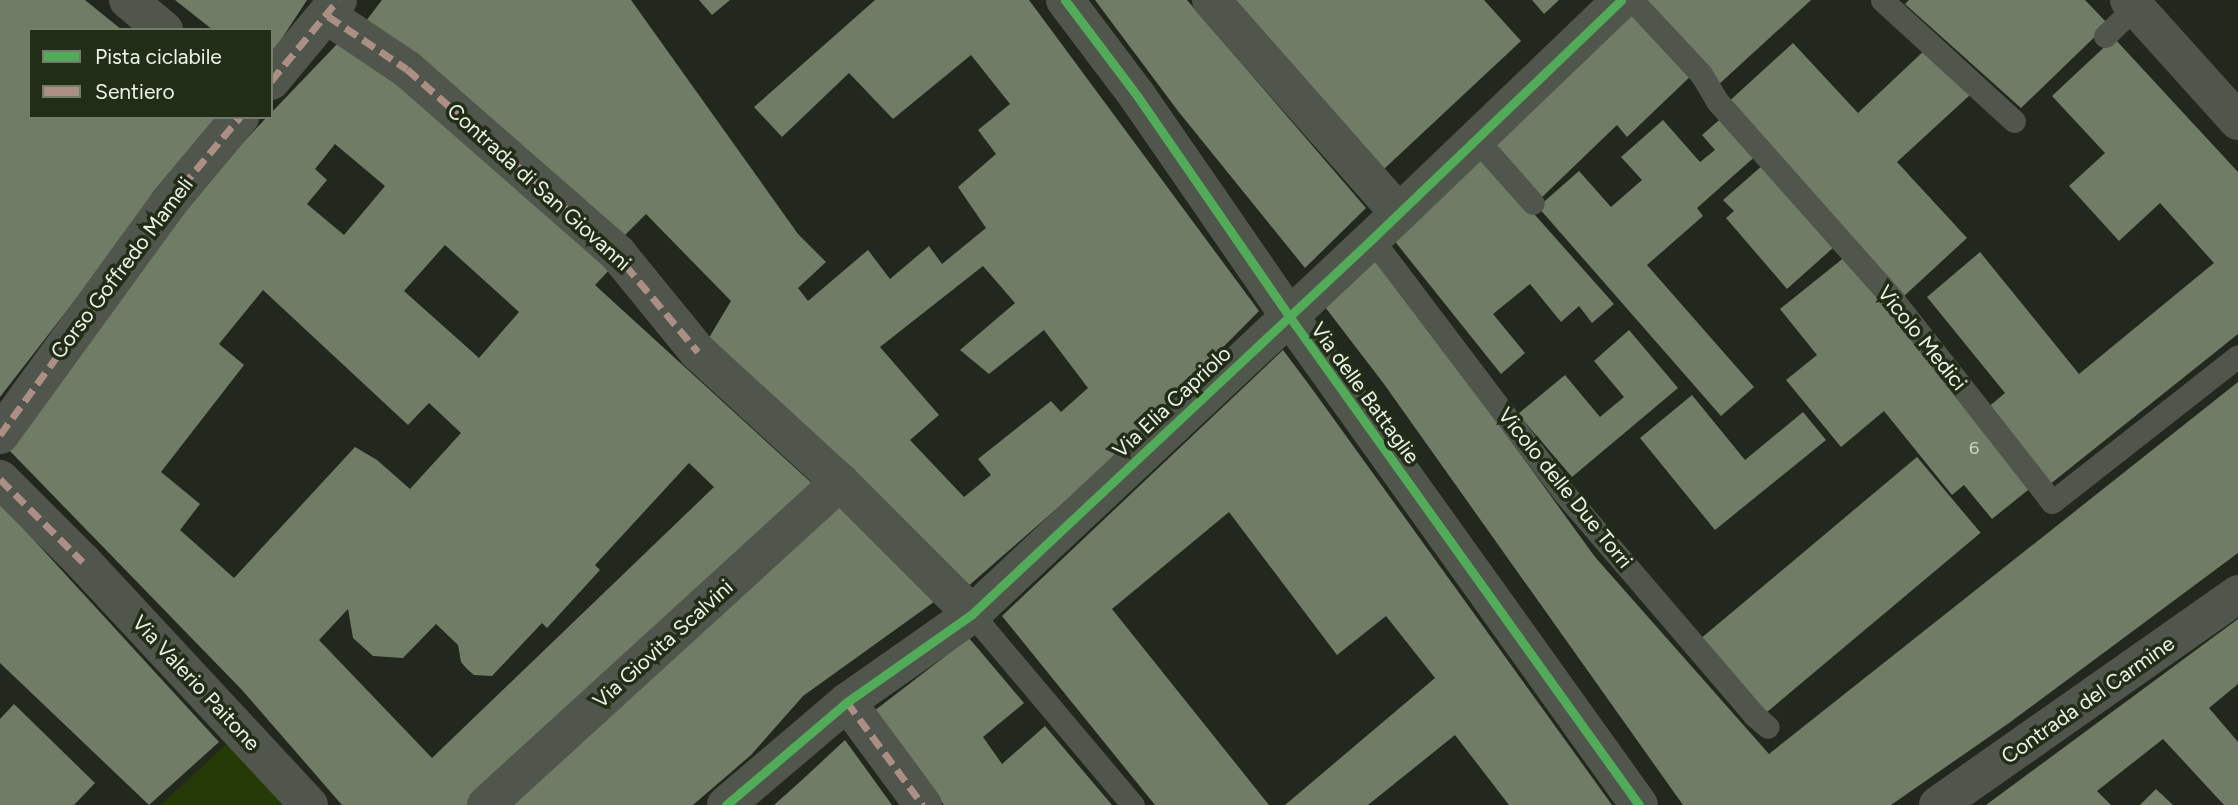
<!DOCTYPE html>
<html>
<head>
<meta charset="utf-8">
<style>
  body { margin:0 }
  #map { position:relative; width:2238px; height:805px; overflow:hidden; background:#22281d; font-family:Figtree,sans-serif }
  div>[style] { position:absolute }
  .green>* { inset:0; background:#253a07 }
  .building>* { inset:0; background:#717c67; transform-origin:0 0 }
  .lane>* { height:23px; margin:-11.5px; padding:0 11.5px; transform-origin:11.5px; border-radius:11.5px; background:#51564d }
  .street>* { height:38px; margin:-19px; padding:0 19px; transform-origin:19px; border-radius:19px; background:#51564d }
  .quiet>* { height:7px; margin-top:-3.5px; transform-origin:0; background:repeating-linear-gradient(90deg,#ac8f84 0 14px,transparent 0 21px) }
  .cycleway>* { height:9px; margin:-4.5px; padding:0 4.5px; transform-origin:4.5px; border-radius:4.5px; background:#51ab58 }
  span { translate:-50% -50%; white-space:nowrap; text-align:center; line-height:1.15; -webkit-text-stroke:7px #222d18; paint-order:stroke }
  .number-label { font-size:18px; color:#ced6c7 }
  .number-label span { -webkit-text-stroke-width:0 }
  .street-label { font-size:21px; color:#edf4e7 }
  .legend { position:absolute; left:28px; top:28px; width:245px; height:91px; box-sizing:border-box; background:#222d18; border:2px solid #737d6b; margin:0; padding:9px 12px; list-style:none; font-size:21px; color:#edf4e7 }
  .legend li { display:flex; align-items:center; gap:14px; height:35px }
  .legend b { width:35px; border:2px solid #737d6b }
</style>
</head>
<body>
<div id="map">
  <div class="green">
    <div style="clip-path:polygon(240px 731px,299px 805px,161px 805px)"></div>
  </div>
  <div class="building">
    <div style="clip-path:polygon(0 0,85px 0,122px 30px,30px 30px,30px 117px,217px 117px,0 397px)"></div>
    <div style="clip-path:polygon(175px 0,307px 0,271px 55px,271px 30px,213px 30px)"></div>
    <div style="clip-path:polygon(evenodd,382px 0,631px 0,798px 234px,826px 262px,798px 288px,808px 301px,868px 250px,890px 279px,929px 246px,942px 264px,986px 228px,958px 187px,996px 154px,978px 130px,1010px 104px,971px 55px,893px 119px,849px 73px,782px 137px,754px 107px,875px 0,1029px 0,1259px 311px,1101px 470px,966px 588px,707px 341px,731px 301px,646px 214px,620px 240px,366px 21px,382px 0,983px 266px,1015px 303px,960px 350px,989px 374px,1044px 330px,1088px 388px,1061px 412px,1051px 401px,978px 459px,991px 475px,964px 497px,910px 440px,939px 415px,880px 347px,983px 266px)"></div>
    <div style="clip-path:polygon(699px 0,730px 0,712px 15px)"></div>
    <div style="clip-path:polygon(1095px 0,1187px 0,1366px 208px,1305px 268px,1178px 111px)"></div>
    <div style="clip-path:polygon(1235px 0,1484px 0,1521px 41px,1384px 169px)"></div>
    <div style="clip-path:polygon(1532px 0,1559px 0,1544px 14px)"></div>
    <div style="clip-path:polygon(1638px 0,1811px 0,1717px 86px)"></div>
    <div style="clip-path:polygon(1909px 0,2085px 0,2108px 24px,2021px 108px,1905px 4px)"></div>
    <div style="clip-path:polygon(1634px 6px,1695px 72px,1627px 137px,1617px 125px,1540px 199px,1489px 144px)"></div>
    <div style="clip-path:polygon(2114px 38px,2238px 172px,2238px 334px,2049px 485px,1986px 409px,2005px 393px,1927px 297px,1980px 252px,2079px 374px,2214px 263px,2160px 203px,2119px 241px,2069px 186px,2105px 153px,2052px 96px)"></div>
    <div style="clip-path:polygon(evenodd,340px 41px,396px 73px,613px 266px,595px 285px,816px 487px,471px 805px,342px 805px,242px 690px,8px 449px,104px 311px,237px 149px,267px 117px,271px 117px,271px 113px,340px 41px,335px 144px,385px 186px,344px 235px,307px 204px,327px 180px,315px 169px,335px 144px,340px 41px,445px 245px,519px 312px,479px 358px,404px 291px,445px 245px,340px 41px,263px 290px,408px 425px,429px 403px,461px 433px,410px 489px,377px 460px,355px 447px,234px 578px,180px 530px,200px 504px,161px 472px,244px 365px,219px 344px,263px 290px,340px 41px,689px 463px,714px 487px,432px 758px,319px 640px,348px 609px,353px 638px,373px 656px,403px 658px,436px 624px,458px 645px,461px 662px,467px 669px,474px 675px,492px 676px,542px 623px,547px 628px,600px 570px,595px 565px,689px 463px)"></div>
    <div style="clip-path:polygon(1793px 43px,1858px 113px,1928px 47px,1971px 94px,1897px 162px,1967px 238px,1903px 297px,1725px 105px)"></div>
    <div style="clip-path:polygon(1725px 115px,1759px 153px,1697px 208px,1703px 216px,1647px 265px,1754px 387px,1721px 416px,1538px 207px,1579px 171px,1611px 207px,1642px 180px,1621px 157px,1663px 120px,1700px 162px,1715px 150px,1702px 135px)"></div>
    <div style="clip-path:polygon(1481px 154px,1614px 304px,1592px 323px,1579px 306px,1561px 322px,1530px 284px,1493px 314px,1525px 353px,1501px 374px,1393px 239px)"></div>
    <div style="clip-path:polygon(1763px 165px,1834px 247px,1787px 289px,1726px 218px,1734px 211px,1723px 200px)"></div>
    <div style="clip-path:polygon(1376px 255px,1595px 557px,1769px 754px,2238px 382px,2238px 553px,2009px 723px,1891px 805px,1683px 805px,1384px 384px,1325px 307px)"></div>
    <div style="clip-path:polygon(1846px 256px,2033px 486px,1992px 519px,1964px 485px,1952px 495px,1884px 411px,1841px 447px,1786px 380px,1817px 355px,1780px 309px)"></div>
    <div style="clip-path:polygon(1629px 330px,1678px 388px,1572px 477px,1518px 414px,1565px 375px,1600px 417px,1624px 397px,1594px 361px)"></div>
    <div style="clip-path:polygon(1283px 350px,1310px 386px,1612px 805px,1509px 805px,1455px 735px,1368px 805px,1285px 805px,1435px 678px,1386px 616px,1337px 655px,1229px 512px,1112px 609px,1269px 805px,1155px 805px,1002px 616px)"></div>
    <div style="clip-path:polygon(1692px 395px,1745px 460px,1803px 412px,1826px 440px,1715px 530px,1640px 438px)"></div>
    <div style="left:1917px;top:457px;width:99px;height:287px;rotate:50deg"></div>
    <div style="clip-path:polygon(844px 501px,945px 594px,803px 696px,751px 755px,693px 805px,503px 805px)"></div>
    <div style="clip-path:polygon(0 503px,219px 742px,149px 805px,0 663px)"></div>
    <div style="clip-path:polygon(2238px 619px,2238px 684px,2209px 708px,2238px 742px,2238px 805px,2224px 805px,2163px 739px,2097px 791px,2111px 805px,1986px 805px)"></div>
    <div style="clip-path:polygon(969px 638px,1024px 703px,983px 737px,1002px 764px,1045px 726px,1112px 805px,944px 805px,874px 711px)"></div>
    <div style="clip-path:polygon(14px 704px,95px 783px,74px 805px,0 805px,0 719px)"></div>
    <div style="clip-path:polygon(845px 740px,892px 805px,774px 805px,802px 780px)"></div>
    <div style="clip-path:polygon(2156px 789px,2173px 805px,2140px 805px)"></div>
  </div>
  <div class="lane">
    <div style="left:1632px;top:0;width:101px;rotate:47deg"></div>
    <div style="left:1701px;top:74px;width:31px;rotate:59deg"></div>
    <div style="left:1717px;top:101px;width:264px;rotate:48.4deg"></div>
    <div style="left:1892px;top:298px;width:259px;rotate:51.9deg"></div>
    <div style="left:2052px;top:502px;width:236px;rotate:-38.1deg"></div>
    <div style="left:1882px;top:0;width:179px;rotate:42.5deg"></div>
    <div style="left:2105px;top:36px;width:42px;rotate:-44deg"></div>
    <div style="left:1477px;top:140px;width:84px;rotate:48.4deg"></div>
    <div style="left:1372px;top:239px;width:318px;rotate:52.9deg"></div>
    <div style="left:1564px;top:493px;width:292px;rotate:49.4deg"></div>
    <div style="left:1754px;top:715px;width:18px;rotate:41deg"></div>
    <div style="left:972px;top:614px;width:250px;rotate:49.9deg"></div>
  </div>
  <div class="street">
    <div style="left:128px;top:0;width:47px;rotate:39.8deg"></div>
    <div style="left:1065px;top:0;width:121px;rotate:53deg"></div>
    <div style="left:1138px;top:97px;width:266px;rotate:55.4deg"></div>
    <div style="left:1289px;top:316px;width:601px;rotate:54.41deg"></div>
    <div style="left:1211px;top:0;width:284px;rotate:48.6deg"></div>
    <div style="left:2129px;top:0;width:163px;rotate:48deg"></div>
    <div style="left:328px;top:16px;width:95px;rotate:33.9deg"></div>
    <div style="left:407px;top:69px;width:281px;rotate:41.2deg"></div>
    <div style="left:618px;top:254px;width:127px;rotate:50.8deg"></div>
    <div style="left:698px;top:352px;width:193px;rotate:42.5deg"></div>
    <div style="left:840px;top:482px;width:187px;rotate:45deg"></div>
    <div style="left:271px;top:81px;width:105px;rotate:-50.4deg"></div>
    <div style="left:0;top:435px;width:288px;rotate:-54deg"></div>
    <div style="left:169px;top:202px;width:111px;rotate:-50.1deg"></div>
    <div style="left:0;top:479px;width:117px;rotate:45deg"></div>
    <div style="left:83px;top:562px;width:332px;rotate:47.1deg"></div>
    <div style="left:847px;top:702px;width:128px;rotate:53.6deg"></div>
    <div style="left:486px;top:805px;width:479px;rotate:-42.4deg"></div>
    <div style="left:726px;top:805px;width:159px;rotate:-40.4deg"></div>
    <div style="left:847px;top:702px;width:153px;rotate:-35.1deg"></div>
    <div style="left:972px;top:614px;width:548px;rotate:-43.15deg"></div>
    <div style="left:1372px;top:239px;width:345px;rotate:-43.8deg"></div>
    <div style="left:1938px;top:805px;width:367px;rotate:-35.1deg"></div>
  </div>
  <div class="quiet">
    <div style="left:328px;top:16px;width:95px;rotate:33.9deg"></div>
    <div style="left:407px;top:69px;width:273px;rotate:41.3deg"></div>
    <div style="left:612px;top:249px;width:134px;rotate:50.1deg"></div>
    <div style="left:271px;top:81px;width:105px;rotate:-50.4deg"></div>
    <div style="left:0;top:435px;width:288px;rotate:-54deg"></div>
    <div style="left:169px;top:202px;width:111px;rotate:-50.1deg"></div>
    <div style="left:0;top:479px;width:117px;rotate:45deg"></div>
    <div style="left:847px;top:702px;width:128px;rotate:53.6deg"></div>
  </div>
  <div class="cycleway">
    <div style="left:1065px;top:0;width:121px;rotate:53deg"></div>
    <div style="left:1138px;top:97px;width:266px;rotate:55.4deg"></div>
    <div style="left:1289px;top:316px;width:601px;rotate:54.41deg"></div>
    <div style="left:726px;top:805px;width:159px;rotate:-40.4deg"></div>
    <div style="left:847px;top:702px;width:153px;rotate:-35.1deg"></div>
    <div style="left:972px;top:614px;width:548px;rotate:-43.15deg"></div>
    <div style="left:1372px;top:239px;width:345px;rotate:-43.8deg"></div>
  </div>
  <div class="number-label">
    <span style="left:1974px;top:448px">6</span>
  </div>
  <div class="street-label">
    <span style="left:539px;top:187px;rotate:42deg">Contrada di San Giovanni</span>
    <span style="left:122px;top:268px;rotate:-53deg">Corso Goffredo Mameli</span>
    <span style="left:1922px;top:338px;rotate:51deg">Vicolo Medici</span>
    <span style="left:1365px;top:393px;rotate:54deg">Via delle Battaglie</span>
    <span style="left:1172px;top:402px;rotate:-43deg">Via Elia Capriolo</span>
    <span style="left:1565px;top:488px;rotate:51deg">Vicolo delle Due Torri</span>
    <span style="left:663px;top:644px;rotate:-42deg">Via Giovita Scalvini</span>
    <span style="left:196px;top:683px;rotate:47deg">Via Valerio Paitone</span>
    <span style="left:2088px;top:700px;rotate:-35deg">Contrada del Carmine</span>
  </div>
  <ul class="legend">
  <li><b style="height:9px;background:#51ab58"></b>Pista ciclabile</li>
  <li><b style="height:9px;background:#ac8f84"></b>Sentiero</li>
  </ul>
</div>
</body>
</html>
